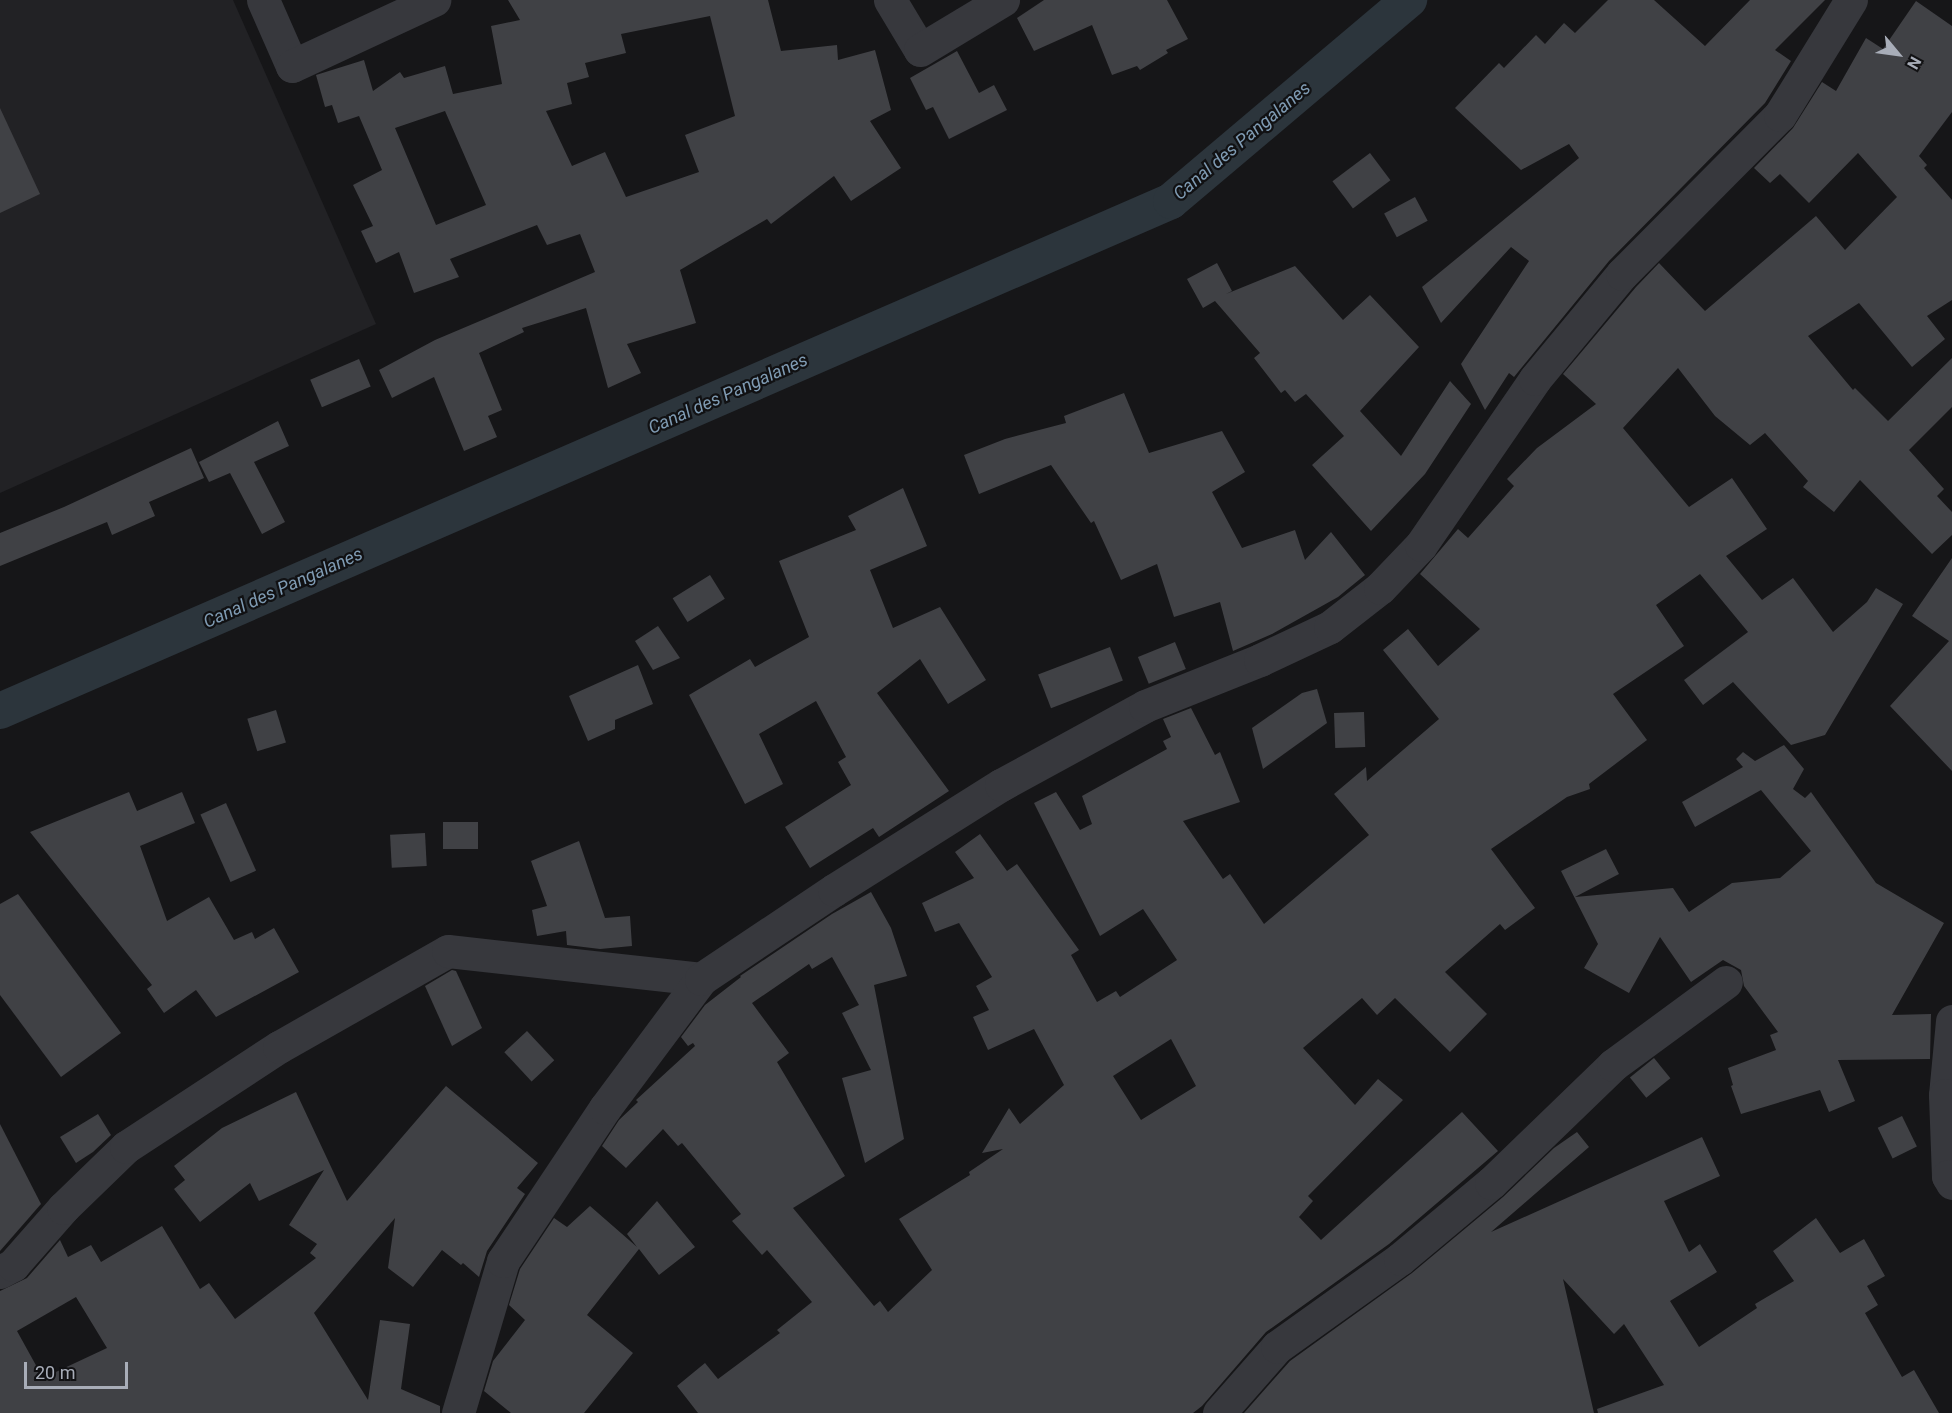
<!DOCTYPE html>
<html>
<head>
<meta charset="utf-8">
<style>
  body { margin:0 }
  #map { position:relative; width:1952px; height:1413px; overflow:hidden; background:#161618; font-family:Roboto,sans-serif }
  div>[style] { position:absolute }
  .built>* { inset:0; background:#222225 }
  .canal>* { height:36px; margin:-18px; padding:0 18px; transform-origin:18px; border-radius:18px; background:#2c353c }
  .building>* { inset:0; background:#404145; transform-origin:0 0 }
  .street>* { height:33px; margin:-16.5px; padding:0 16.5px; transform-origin:16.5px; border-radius:16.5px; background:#37383d }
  span { translate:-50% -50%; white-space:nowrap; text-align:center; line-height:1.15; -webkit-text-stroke:4.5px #111113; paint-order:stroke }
  .water-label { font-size:18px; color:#7f9bb3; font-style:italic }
  .north { position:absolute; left:1868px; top:24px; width:60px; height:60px; -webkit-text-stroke:4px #111113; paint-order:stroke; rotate:119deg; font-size:16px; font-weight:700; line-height:24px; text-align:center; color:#a8adb8 }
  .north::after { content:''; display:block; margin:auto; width:21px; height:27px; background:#a8adb8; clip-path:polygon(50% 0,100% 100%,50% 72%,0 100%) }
  .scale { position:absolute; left:24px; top:1362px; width:104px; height:27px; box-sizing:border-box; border:3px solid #a8adb8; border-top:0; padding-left:8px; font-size:18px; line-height:21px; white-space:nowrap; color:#a8adb8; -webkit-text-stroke:4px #111113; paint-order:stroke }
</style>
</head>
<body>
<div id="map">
  <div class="built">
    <div style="clip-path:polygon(0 0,233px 0,376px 324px,0 493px)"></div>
  </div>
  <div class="canal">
    <div style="left:0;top:711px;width:1277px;rotate:-23.53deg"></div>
    <div style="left:1171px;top:201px;width:312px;rotate:-40.2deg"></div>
  </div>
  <div class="building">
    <div style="clip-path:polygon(evenodd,508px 0,768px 0,781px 51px,837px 45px,838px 60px,875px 50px,891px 110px,870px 121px,901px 168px,851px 201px,834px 176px,771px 224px,767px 219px,680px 270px,696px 323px,627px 344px,641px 373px,608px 388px,586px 308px,522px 328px,524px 332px,479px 353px,502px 410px,488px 416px,497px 437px,464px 451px,434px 377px,392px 398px,379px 370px,435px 340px,595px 272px,580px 234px,547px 245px,537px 225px,450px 259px,459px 277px,414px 293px,399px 252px,376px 263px,361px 231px,373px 226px,353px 185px,382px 170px,359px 116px,338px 123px,332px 105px,325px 107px,316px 75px,364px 60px,373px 91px,400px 72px,404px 78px,445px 66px,453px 94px,502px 84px,491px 26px,520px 20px,508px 0,710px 16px,735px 116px,685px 135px,699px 172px,626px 197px,605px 152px,572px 166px,546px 111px,572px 104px,567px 83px,589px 77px,585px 63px,626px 53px,621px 34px,710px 16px,508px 0,445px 111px,486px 205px,436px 225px,395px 128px,445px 111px)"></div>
    <div style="clip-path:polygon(1044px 0,1167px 0,1188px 39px,1166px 50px,1168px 53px,1140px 70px,1137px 66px,1112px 75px,1092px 25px,1034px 51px,1017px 18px)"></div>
    <div style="clip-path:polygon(1608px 0,1654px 0,1705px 46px,1750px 0,1825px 0,1775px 50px,1791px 61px,1765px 103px,1609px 261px,1514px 377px,1509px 373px,1485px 410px,1461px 364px,1529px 261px,1511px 247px,1441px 323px,1422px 287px,1579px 158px,1569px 144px,1521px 170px,1455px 108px,1499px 63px,1504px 68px,1536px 35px,1545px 44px,1564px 23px,1575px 33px)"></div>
    <div style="clip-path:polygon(evenodd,1916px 1px,1952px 26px,1952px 112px,1919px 156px,1927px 165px,1924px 168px,1952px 200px,1952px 300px,1927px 316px,1945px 339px,1912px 367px,1859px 303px,1808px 336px,1853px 390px,1855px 388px,1888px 421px,1952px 358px,1952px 407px,1909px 450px,1944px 489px,1937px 496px,1952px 512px,1952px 535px,1932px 554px,1860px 480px,1834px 512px,1803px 487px,1808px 481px,1765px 433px,1750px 445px,1715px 416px,1678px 368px,1623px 428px,1689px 507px,1732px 478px,1767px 529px,1726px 556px,1762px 600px,1793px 578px,1833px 632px,1867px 602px,1876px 588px,1903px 604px,1825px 735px,1791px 745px,1733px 682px,1703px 705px,1684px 680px,1748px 632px,1700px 574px,1656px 605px,1684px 646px,1613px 694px,1647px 740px,1589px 784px,1590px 789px,1567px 797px,1491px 849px,1535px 908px,1505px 930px,1500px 924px,1445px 972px,1487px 1014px,1450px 1052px,1395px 998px,1377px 1015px,1362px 998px,1303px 1048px,1355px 1105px,1378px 1079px,1403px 1100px,1308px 1196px,1313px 1201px,1299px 1217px,1321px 1240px,1462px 1112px,1498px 1151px,1389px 1244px,1266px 1332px,1202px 1406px,1193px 1413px,698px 1413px,677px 1386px,705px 1363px,718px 1379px,780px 1333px,777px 1330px,812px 1302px,767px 1250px,762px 1255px,732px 1221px,741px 1214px,682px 1143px,678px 1146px,663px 1129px,626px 1168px,602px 1146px,619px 1120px,638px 1102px,636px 1100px,695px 1046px,693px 1043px,688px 1046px,681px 1037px,705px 1005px,741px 977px,740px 976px,832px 914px,871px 892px,891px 928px,907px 976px,874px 985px,904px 1139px,865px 1163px,842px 1078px,871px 1070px,842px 1013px,859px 1005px,832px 957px,812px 969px,809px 964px,752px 1003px,789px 1053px,777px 1062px,845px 1176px,793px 1208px,874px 1306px,880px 1301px,888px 1312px,932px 1270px,899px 1219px,970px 1175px,969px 1172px,1003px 1149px,982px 1153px,1009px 1108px,1020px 1124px,1064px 1085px,1034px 1029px,988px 1050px,973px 1017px,989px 1010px,976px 986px,992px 977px,959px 923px,935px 932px,922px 903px,974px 878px,955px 852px,980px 834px,1007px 871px,1017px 864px,1079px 950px,1071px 955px,1097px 1002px,1116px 991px,1120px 997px,1177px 960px,1143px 909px,1100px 936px,1034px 803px,1056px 792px,1080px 830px,1092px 824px,1082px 796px,1167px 749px,1163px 741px,1171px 737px,1163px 719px,1191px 708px,1215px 755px,1220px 752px,1240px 802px,1183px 821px,1223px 879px,1230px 874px,1264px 924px,1369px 835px,1334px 794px,1366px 767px,1367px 781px,1439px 719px,1383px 650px,1408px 629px,1438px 666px,1480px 629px,1420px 574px,1458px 529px,1468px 538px,1514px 486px,1507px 479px,1537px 448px,1596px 404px,1563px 374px,1636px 287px,1659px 263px,1705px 311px,1816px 216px,1845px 250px,1897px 197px,1858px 153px,1809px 203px,1780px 174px,1770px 183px,1754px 168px,1793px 128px,1822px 82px,1836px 91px,1866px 38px,1883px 49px,1916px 1px,1171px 1039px,1196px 1086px,1141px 1120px,1113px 1076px,1171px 1039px)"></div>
    <div style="clip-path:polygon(957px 51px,979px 93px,994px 85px,1007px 110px,949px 139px,933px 107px,926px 110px,910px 78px)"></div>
    <div style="clip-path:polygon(0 108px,40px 194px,0 213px)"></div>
    <div style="left:1370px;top:153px;width:34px;height:47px;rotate:53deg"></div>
    <div style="left:1415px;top:197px;width:27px;height:35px;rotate:62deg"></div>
    <div style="clip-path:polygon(1217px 263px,1232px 291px,1226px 294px,1295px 266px,1343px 320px,1370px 295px,1419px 347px,1360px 411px,1401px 456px,1450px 381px,1471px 404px,1425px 474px,1371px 531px,1312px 465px,1344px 436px,1306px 394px,1295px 402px,1285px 390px,1281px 393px,1254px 358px,1260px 353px,1215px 301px,1203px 308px,1187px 279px)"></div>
    <div style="left:359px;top:359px;width:30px;height:53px;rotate:67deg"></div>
    <div style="clip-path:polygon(1124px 393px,1149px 453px,1222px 431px,1245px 472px,1212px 492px,1242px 548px,1295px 530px,1305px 560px,1331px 532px,1365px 575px,1338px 597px,1272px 634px,1233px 651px,1220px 602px,1174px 617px,1157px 564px,1121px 580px,1094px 521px,1091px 523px,1051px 465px,979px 494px,964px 455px,1005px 439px,1066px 423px,1064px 416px)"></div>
    <div style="clip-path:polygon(278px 421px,289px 446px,254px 462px,285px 522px,262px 534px,230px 473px,209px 482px,199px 462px)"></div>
    <div style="clip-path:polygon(191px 448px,204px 478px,149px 502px,155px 516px,112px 535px,107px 522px,0 566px,0 533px,64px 507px)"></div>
    <div style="clip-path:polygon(903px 488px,927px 546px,870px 570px,893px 628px,940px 607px,986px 680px,948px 704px,920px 659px,877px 693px,949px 791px,879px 837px,873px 828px,810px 868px,785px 827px,851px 785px,838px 762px,846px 757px,816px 701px,759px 734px,783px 784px,745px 804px,689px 695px,750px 659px,755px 667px,809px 637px,779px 561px,856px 530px,848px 516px)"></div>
    <div style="clip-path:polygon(1952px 558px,1952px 771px,1890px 706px,1949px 641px,1912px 616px)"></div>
    <div style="left:710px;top:575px;width:28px;height:44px;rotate:58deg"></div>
    <div style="clip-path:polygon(658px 626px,680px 658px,653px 670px,635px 641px)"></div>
    <div style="left:1175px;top:642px;width:29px;height:40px;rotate:68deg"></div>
    <div style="left:1110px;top:647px;width:36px;height:77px;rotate:69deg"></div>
    <div style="clip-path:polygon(638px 665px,653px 704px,615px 720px,615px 729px,588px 741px,569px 696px)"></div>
    <div style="clip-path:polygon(1317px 689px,1327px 723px,1263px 769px,1252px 728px,1302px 693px)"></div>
    <div style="left:276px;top:710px;width:34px;height:30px;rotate:73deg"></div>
    <div style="left:1364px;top:712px;width:35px;height:30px;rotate:88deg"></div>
    <div style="clip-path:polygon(1784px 745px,1804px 769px,1793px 789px,1805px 798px,1811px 792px,1876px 883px,1944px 923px,1892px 1015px,1931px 1014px,1930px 1059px,1838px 1060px,1855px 1101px,1829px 1112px,1820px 1090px,1741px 1114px,1731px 1086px,1733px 1085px,1728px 1068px,1776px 1050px,1770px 1035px,1778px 1032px,1744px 986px,1741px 970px,1723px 960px,1691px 982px,1660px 937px,1629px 993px,1584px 968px,1598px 944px,1561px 871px,1606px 849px,1619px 874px,1575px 897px,1673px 888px,1689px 912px,1732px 883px,1780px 878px,1811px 851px,1761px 790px,1695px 827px,1682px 802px,1743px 767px,1736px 759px,1743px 752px,1755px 761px)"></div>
    <div style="clip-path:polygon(129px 792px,137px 811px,182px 792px,195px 823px,140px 846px,167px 921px,209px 897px,234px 940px,252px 932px,255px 939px,274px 928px,299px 972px,216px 1017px,196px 990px,164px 1013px,147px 989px,152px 985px,30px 832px)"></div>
    <div style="left:226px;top:803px;width:74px;height:28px;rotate:66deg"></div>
    <div style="left:478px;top:822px;width:27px;height:35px;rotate:90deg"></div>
    <div style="left:425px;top:833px;width:33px;height:35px;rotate:87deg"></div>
    <div style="clip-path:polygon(579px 841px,605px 918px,630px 916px,632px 946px,600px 949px,567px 945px,566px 931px,537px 936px,532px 910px,547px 906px,531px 861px)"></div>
    <div style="clip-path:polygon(18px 894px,121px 1033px,61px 1077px,0 995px,0 904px)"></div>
    <div style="clip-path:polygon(452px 970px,456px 971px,482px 1028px,452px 1046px,425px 986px)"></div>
    <div style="left:527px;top:1031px;width:40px;height:31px;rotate:47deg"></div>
    <div style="left:1654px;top:1058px;width:26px;height:31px;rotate:51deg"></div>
    <div style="clip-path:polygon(evenodd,446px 1086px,538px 1163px,517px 1188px,525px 1194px,487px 1251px,479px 1277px,463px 1263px,461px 1265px,442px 1250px,413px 1287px,388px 1268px,395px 1218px,314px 1313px,368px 1400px,380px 1320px,410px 1324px,401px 1389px,440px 1406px,440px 1413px,0 1413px,0 1291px,27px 1278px,60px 1240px,68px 1257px,91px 1245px,101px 1262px,162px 1226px,200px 1289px,209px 1283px,235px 1319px,316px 1258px,310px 1253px,317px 1244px,289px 1225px,324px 1170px,259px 1201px,250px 1183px,200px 1222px,174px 1189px,185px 1180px,174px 1166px,222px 1128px,296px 1092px,347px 1201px,446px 1086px,76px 1297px,107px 1348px,43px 1378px,17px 1331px,76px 1297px)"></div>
    <div style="clip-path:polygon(98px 1114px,111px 1135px,93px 1152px,76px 1163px,60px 1137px)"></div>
    <div style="left:1902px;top:1116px;width:34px;height:27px;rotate:64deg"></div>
    <div style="clip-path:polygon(0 1124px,41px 1204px,0 1251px)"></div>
    <div style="clip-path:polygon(1577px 1132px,1589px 1147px,1491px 1232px,1702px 1137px,1720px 1176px,1664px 1201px,1689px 1252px,1700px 1244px,1717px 1272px,1670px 1301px,1699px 1347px,1757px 1308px,1755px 1304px,1794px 1281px,1773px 1251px,1816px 1218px,1840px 1253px,1864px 1239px,1885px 1276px,1867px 1286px,1878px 1305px,1865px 1313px,1902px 1377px,1914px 1370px,1939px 1413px,1598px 1413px,1597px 1409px,1664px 1385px,1624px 1324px,1614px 1334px,1563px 1279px,1594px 1413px,1244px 1413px,1290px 1361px,1412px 1273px,1503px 1197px,1554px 1148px)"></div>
    <div style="clip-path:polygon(657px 1201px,695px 1247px,659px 1275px,639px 1249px,587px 1315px,633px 1353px,584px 1413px,511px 1413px,484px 1391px,493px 1361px,525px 1320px,509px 1305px,520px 1269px,554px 1218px,567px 1227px,590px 1206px,637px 1247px,627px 1234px)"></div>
  </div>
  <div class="street">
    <div style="left:263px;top:0;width:72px;rotate:66.3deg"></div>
    <div style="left:292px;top:66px;width:157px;rotate:-24.9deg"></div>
    <div style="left:890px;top:0;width:58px;rotate:59deg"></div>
    <div style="left:920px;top:50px;width:97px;rotate:-31.1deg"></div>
    <div style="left:1952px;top:1021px;width:74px;rotate:95.4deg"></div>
    <div style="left:1945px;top:1095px;width:81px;rotate:87.9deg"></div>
    <div style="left:1948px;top:1176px;width:8px;rotate:60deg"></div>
    <div style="left:0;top:1272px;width:15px;rotate:-28deg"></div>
    <div style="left:13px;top:1265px;width:76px;rotate:-48.7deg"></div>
    <div style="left:63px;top:1208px;width:88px;rotate:-44.1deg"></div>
    <div style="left:126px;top:1147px;width:183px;rotate:-33.2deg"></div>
    <div style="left:279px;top:1047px;width:194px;rotate:-29.6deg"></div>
    <div style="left:448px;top:951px;width:255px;rotate:6.3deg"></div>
    <div style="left:458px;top:1413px;width:159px;rotate:-73.5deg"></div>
    <div style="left:503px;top:1261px;width:184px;rotate:-56.3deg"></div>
    <div style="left:605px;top:1108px;width:161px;rotate:-53.3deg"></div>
    <div style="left:701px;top:979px;width:160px;rotate:-33.8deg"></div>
    <div style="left:834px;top:890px;width:197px;rotate:-32.2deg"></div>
    <div style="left:1001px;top:785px;width:164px;rotate:-28.7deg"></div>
    <div style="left:1145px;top:706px;width:124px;rotate:-21.8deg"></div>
    <div style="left:1260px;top:660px;width:77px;rotate:-25.2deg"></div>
    <div style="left:1330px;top:627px;width:63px;rotate:-38deg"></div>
    <div style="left:1380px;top:588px;width:59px;rotate:-46.4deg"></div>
    <div style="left:1421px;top:545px;width:201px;rotate:-55.5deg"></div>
    <div style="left:1535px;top:379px;width:136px;rotate:-50.4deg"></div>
    <div style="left:1622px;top:274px;width:224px;rotate:-45.2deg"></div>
    <div style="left:1780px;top:115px;width:135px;rotate:-58.3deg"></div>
    <div style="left:1219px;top:1413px;width:88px;rotate:-48.7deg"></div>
    <div style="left:1277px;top:1347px;width:151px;rotate:-35.6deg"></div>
    <div style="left:1400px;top:1259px;width:119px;rotate:-39.9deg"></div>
    <div style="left:1491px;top:1183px;width:170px;rotate:-44deg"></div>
    <div style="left:1613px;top:1065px;width:140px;rotate:-36.3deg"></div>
  </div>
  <div class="water-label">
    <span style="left:1242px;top:141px;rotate:-40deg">Canal des Pangalanes</span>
    <span style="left:728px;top:394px;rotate:-24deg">Canal des Pangalanes</span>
    <span style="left:283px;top:588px;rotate:-24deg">Canal des Pangalanes</span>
  </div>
  <div class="north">N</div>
  <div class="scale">20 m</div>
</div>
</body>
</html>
